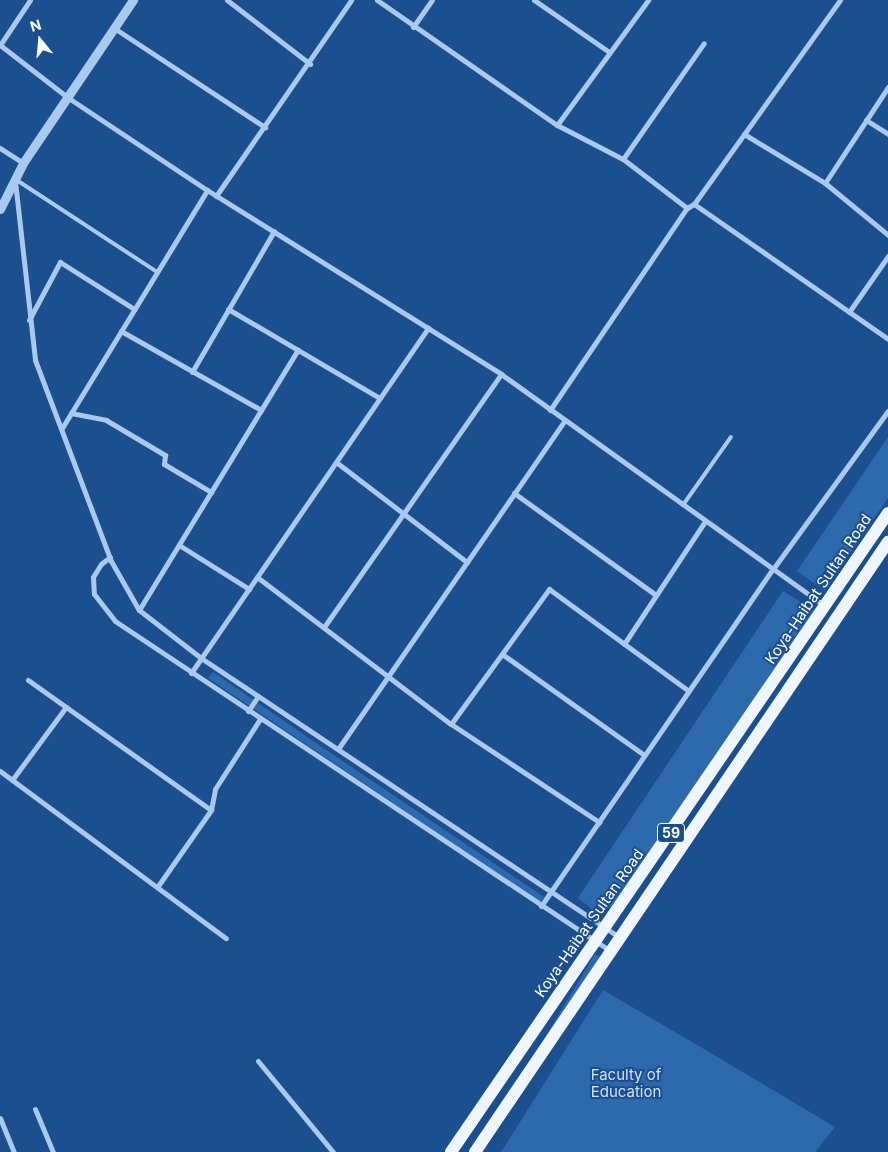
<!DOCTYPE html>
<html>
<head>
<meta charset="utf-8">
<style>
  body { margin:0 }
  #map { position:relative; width:888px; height:1152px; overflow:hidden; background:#1b4f8f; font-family:Inter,sans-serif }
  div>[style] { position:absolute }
  .green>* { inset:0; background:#2e69ad; transform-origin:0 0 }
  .service>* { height:4px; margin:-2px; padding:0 2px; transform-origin:2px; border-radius:2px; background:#a9c9ee }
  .minor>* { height:5px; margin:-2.5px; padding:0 2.5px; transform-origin:2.5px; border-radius:2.5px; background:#a9c9ee }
  .tertiary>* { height:9px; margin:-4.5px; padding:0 4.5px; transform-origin:4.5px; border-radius:4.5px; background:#a9c9ee }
  .primary>* { height:12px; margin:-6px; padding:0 6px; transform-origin:6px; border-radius:6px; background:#f0f6ff }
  span { translate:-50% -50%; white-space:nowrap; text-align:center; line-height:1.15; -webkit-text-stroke:4px #1b4f8f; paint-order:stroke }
  .shield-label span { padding:1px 4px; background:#1b4f8f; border:1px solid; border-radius:4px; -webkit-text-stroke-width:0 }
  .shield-label { font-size:14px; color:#fff; font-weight:700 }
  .street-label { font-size:15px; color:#fff }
  .park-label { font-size:15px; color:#cfe3fa }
  .north { position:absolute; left:15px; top:15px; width:50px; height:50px; -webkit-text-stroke:4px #1b4f8f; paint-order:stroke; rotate:343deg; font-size:14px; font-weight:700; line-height:20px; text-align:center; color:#fff }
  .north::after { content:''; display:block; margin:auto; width:18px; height:22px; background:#fff; clip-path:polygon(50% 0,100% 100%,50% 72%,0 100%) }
</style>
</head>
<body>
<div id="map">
  <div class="green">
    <div style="clip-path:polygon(888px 437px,888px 498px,825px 591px,797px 571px)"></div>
    <div style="clip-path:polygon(783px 591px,814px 610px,613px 906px,597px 913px,578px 898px)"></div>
    <div style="clip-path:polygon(213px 672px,319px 745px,544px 897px,540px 902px,208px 678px)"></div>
    <div style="left:595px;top:954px;width:6px;height:240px;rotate:31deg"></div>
    <div style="clip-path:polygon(603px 990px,704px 1049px,835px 1127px,815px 1152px,501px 1152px)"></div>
  </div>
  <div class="service">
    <div style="left:15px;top:179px;width:170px;rotate:33.2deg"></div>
    <div style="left:683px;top:505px;width:83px;rotate:-54.8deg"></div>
  </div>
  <div class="minor">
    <div style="left:227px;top:0;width:105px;rotate:37.6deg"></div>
    <div style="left:377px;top:0;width:219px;rotate:34.8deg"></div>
    <div style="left:557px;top:125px;width:74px;rotate:27.3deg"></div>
    <div style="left:623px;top:159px;width:81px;rotate:37.4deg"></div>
    <div style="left:687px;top:208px;width:8px;rotate:-30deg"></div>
    <div style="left:694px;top:204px;width:236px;rotate:34.8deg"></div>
    <div style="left:534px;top:0;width:91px;rotate:34.7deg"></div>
    <div style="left:413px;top:27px;width:33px;rotate:-55deg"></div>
    <div style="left:114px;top:28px;width:181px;rotate:33.3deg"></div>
    <div style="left:0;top:45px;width:85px;rotate:37.8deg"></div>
    <div style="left:67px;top:97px;width:168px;rotate:33.6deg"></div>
    <div style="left:207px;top:190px;width:347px;rotate:32deg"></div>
    <div style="left:501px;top:374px;width:398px;rotate:35.6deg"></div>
    <div style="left:0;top:45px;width:54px;rotate:-56.3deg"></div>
    <div style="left:866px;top:120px;width:26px;rotate:32deg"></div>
    <div style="left:557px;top:125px;width:155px;rotate:-53.9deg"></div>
    <div style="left:744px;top:134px;width:95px;rotate:31.2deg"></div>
    <div style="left:825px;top:183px;width:82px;rotate:39.5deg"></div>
    <div style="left:0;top:148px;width:27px;rotate:33deg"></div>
    <div style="left:623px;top:159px;width:141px;rotate:-55.1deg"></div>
    <div style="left:15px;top:181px;width:180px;rotate:83.6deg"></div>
    <div style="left:35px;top:360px;width:215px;rotate:69.3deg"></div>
    <div style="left:111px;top:561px;width:56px;rotate:60.3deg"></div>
    <div style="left:139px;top:610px;width:78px;rotate:37.7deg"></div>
    <div style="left:201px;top:658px;width:503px;rotate:33.72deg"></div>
    <div style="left:825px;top:183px;width:115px;rotate:-56.7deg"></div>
    <div style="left:216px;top:196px;width:238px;rotate:-55.4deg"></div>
    <div style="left:694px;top:204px;width:251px;rotate:-54.4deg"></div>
    <div style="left:228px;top:309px;width:176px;rotate:30.4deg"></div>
    <div style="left:849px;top:312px;width:68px;rotate:-55.1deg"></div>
    <div style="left:29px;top:320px;width:66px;rotate:-61.9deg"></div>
    <div style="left:60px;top:262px;width:88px;rotate:32.4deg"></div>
    <div style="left:121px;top:331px;width:161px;rotate:29.4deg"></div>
    <div style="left:192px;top:372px;width:163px;rotate:-59.8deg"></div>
    <div style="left:550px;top:410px;width:244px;rotate:-55.9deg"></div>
    <div style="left:71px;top:413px;width:36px;rotate:11deg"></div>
    <div style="left:106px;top:420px;width:69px;rotate:30.7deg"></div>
    <div style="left:165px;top:455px;width:9px;rotate:96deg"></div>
    <div style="left:164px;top:464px;width:55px;rotate:30.8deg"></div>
    <div style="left:62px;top:428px;width:279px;rotate:-58.6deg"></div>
    <div style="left:336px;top:462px;width:165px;rotate:37.4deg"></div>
    <div style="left:514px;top:493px;width:175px;rotate:35.7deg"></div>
    <div style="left:179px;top:545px;width:83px;rotate:32.2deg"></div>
    <div style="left:110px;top:557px;width:11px;rotate:142deg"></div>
    <div style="left:101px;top:564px;width:15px;rotate:122deg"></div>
    <div style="left:93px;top:577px;width:17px;rotate:87deg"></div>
    <div style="left:94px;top:594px;width:34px;rotate:52deg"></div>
    <div style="left:115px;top:621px;width:594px;rotate:33.66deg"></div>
    <div style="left:257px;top:577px;width:243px;rotate:37.2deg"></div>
    <div style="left:451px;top:724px;width:178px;rotate:33.5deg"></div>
    <div style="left:139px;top:610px;width:305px;rotate:-58.6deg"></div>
    <div style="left:324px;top:627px;width:309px;rotate:-55deg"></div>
    <div style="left:624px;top:644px;width:147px;rotate:-56.6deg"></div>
    <div style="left:502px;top:654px;width:174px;rotate:35.4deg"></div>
    <div style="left:191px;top:673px;width:419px;rotate:-55.5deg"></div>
    <div style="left:28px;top:680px;width:224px;rotate:35.4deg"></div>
    <div style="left:248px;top:711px;width:18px;rotate:-56deg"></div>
    <div style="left:451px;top:724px;width:167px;rotate:-54deg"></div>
    <div style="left:549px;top:589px;width:173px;rotate:36.1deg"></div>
    <div style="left:338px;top:749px;width:398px;rotate:-55.4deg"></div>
    <div style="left:0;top:771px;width:281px;rotate:36.5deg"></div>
    <div style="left:12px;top:780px;width:91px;rotate:-53.5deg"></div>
    <div style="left:158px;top:886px;width:93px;rotate:-55.1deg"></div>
    <div style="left:211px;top:810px;width:21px;rotate:-79deg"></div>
    <div style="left:215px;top:789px;width:83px;rotate:-57.3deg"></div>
    <div style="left:541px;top:906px;width:409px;rotate:-55.5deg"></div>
    <div style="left:773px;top:569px;width:195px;rotate:-54deg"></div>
    <div style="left:258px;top:1061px;width:118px;rotate:50.5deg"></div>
    <div style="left:35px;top:1109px;width:47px;rotate:67.3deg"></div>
    <div style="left:0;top:1118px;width:37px;rotate:68deg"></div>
  </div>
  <div class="tertiary">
    <div style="left:0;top:209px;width:51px;rotate:-63.4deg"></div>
    <div style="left:23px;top:163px;width:197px;rotate:-56deg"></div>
  </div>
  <div class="primary">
    <div style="left:451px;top:1152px;width:774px;rotate:-55.63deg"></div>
    <div style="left:475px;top:1152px;width:737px;rotate:-55.9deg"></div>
  </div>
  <div class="shield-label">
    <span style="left:671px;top:833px">59</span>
  </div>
  <div class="street-label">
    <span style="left:818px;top:589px;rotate:-56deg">Koya-Haibat Sultan Road</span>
    <span style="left:589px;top:923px;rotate:-55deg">Koya-Haibat Sultan Road</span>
  </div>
  <div class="park-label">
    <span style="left:626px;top:1083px">Faculty of<br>Education</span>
  </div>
  <div class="north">N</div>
</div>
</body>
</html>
